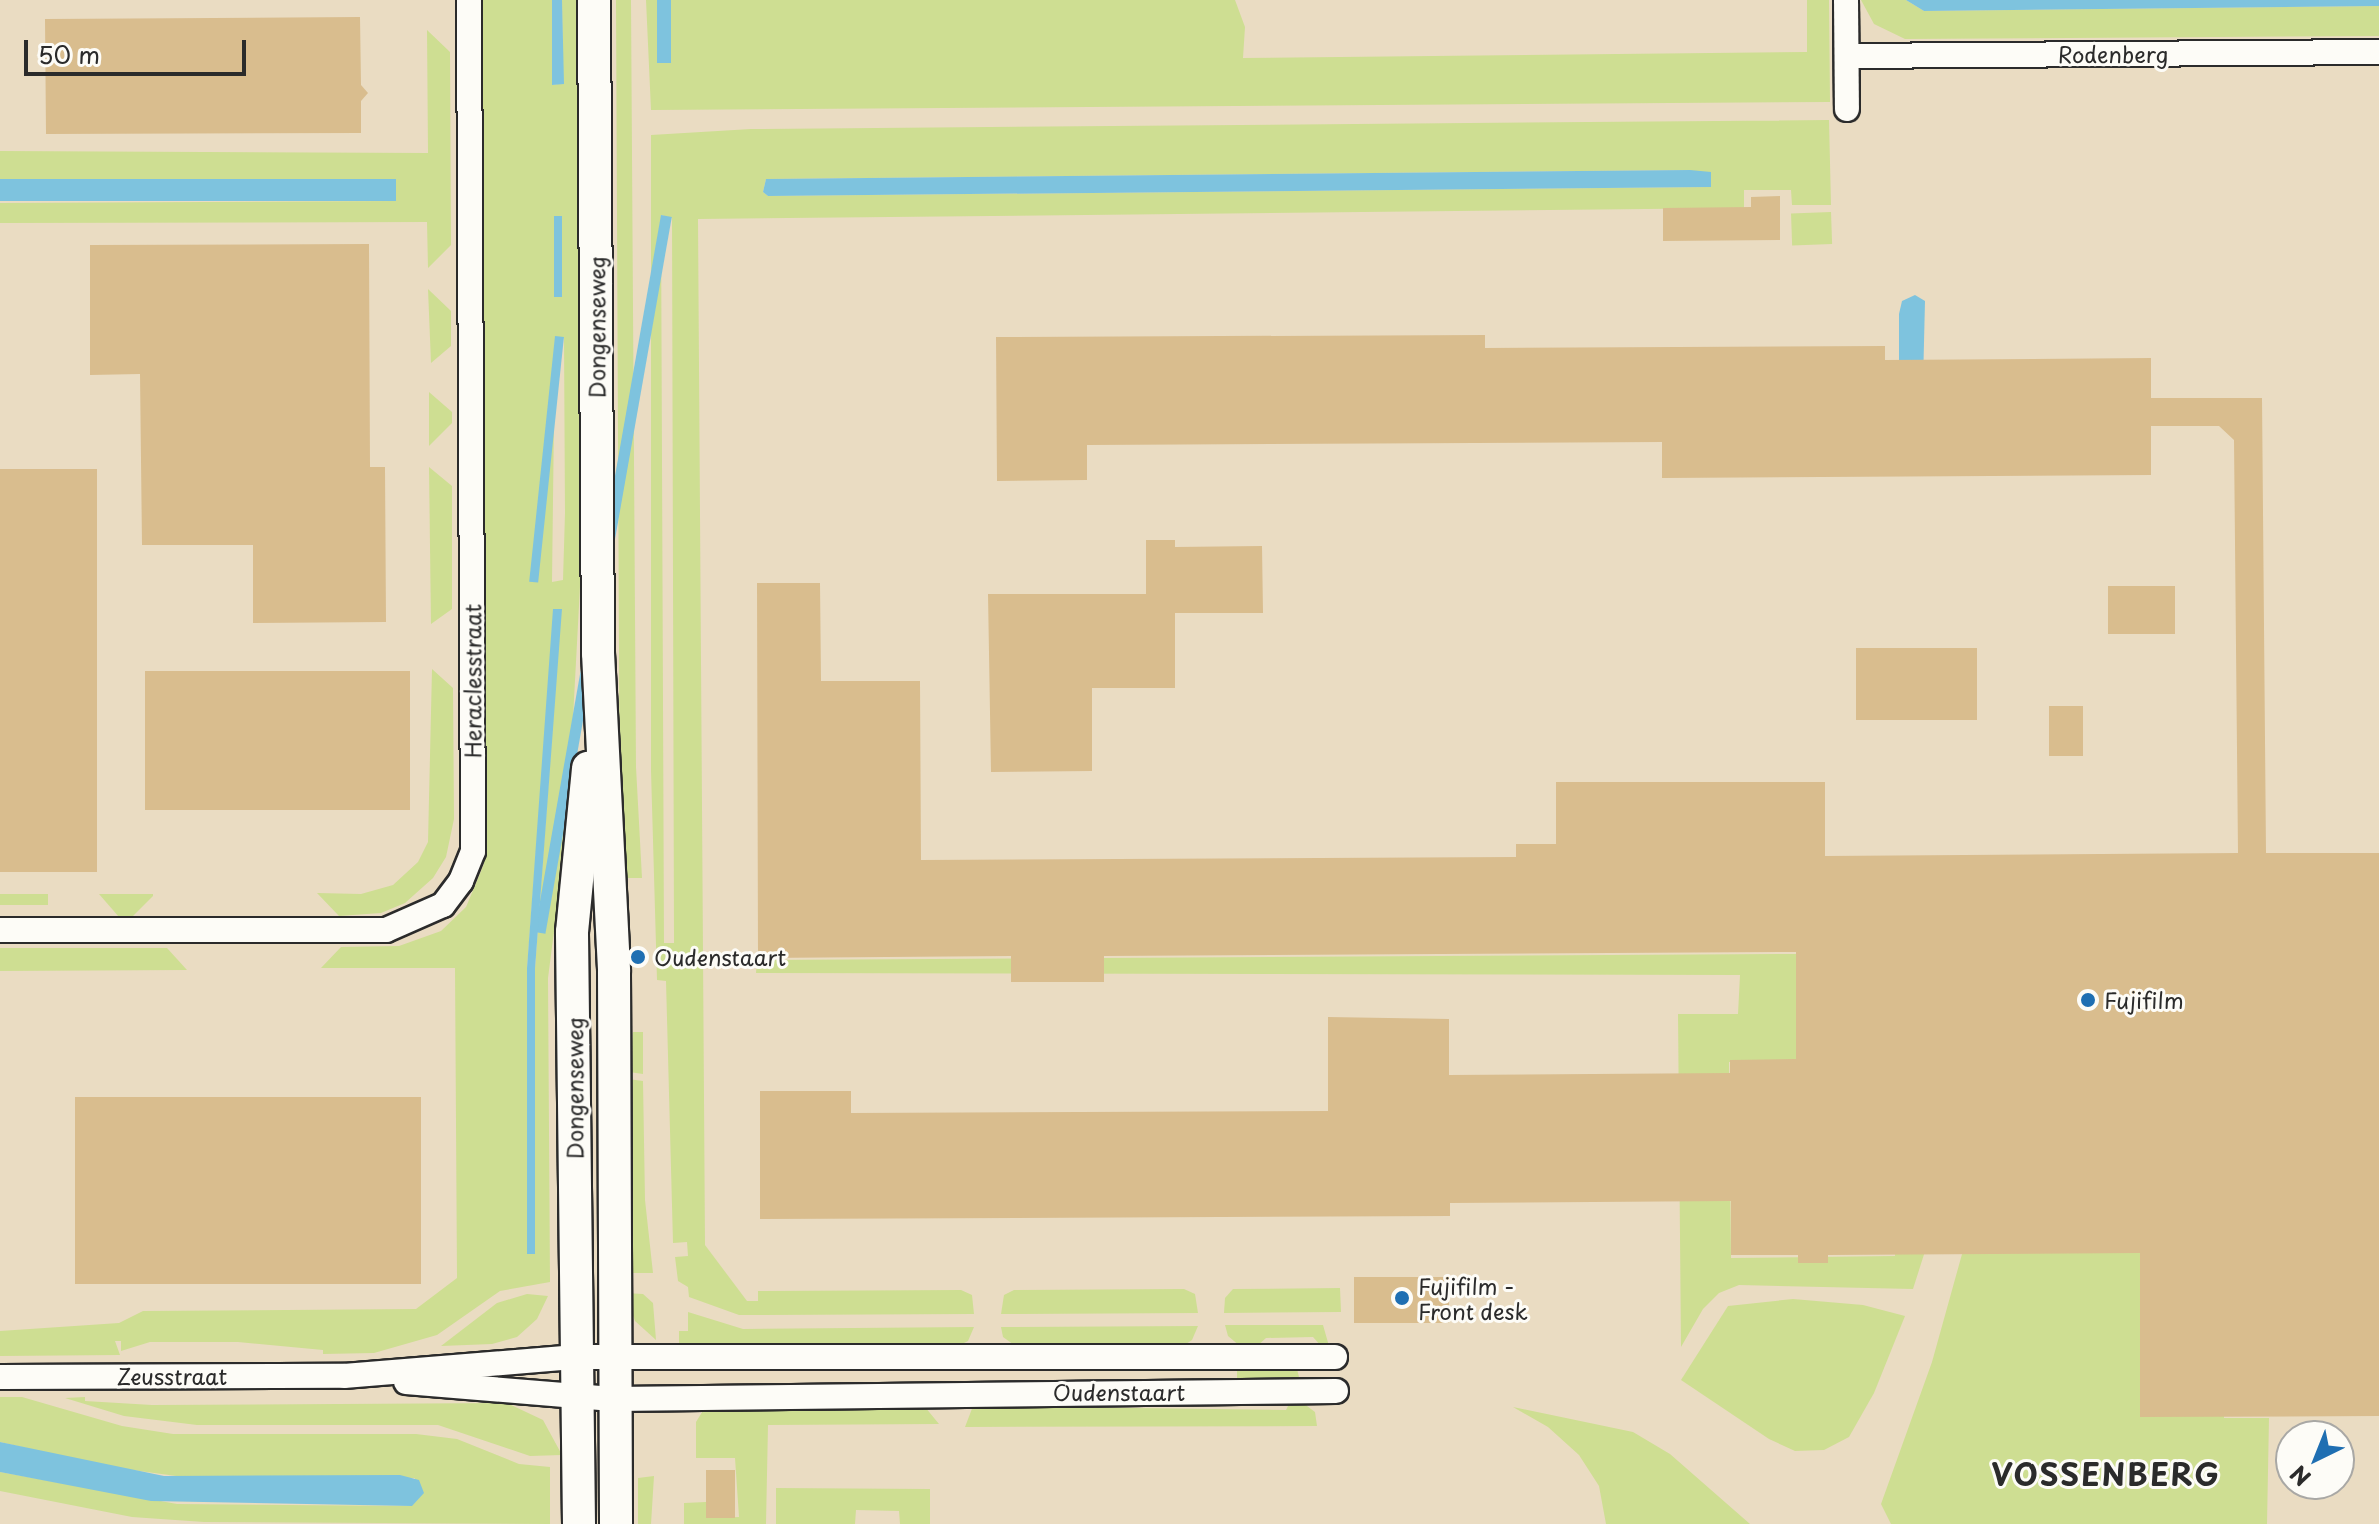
<!DOCTYPE html>
<html>
<head>
<meta charset="utf-8">
<style>
  body { margin:0 }
  #map { position:relative; width:2379px; height:1524px; overflow:hidden; background:#f2e9d8; font-family:"Playpen Sans",sans-serif }
  div>[style] { position:absolute }
  .built>* { inset:0; background:#eadcc2 }
  .green>* { inset:0; background:#cede92; transform-origin:0 0 }
  .water>* { inset:0; background:#7ec3de; transform-origin:0 0 }
  .building>* { inset:0; background:#d9bd8e; transform-origin:0 0 }
  .roads { filter:drop-shadow(2px 0 #2b2b2b) drop-shadow(-2px 0 #2b2b2b) drop-shadow(0 2px #2b2b2b) drop-shadow(0 -2px #2b2b2b) }
  .minor>* { height:24px; margin:-12px; padding:0 12px; transform-origin:12px; border-radius:12px; background:#fdfcf7 }
  .tertiary>* { height:32px; margin:-16px; padding:0 16px; transform-origin:16px; border-radius:16px; background:#fdfcf7 }
  .dots>* { width:22px; height:22px; translate:-50% -50%; box-sizing:border-box; border:4px solid #fdfcf7; border-radius:50% }
  span { translate:-50% -50%; white-space:nowrap; text-align:center; line-height:1.15; -webkit-text-stroke:6px #fdfcf7; paint-order:stroke }
  .street-label { font-size:22px; color:#2b2b2b }
  .poi-label { font-size:22px; color:#2b2b2b }
  .left { translate:0 -50%; text-align:left }
  .district-label { font-size:30px; color:#2b2b2b; font-weight:700; letter-spacing:2px }
  .north { position:absolute; left:2275px; top:1420px; width:80px; height:80px; box-sizing:border-box; background:#fdfcf7; border:2px solid #a9a8a5; border-radius:50%; rotate:223deg; font-size:22px; font-weight:700; line-height:32px; text-align:center; color:#2b2b2b }
  .north::after { content:''; display:block; margin:auto; width:28px; height:36px; background:#1f6fb2; clip-path:polygon(50% 0,100% 100%,50% 72%,0 100%) }
  .scale { position:absolute; left:24px; top:40px; width:222px; height:36px; box-sizing:border-box; border:4px solid #2b2b2b; border-top:0; padding-left:10px; font-size:24px; line-height:28px; white-space:nowrap; color:#2b2b2b; -webkit-text-stroke:6px #fdfcf7; paint-order:stroke }
</style>
</head>
<body>
<div id="map">
  <div class="built">
    <div style="clip-path:polygon(evenodd,0 0,2379px 0,2379px 1524px,0 1524px,0 0,2291px 1436px,2339px 1436px,2339px 1484px,2291px 1484px,2291px 1436px)"></div>
  </div>
  <div class="green">
    <div style="clip-path:polygon(evenodd,481px 0,552px 0,553px 85px,563px 83px,562px 0,582px 0,582px 549px,567px 831px,548px 978px,550px 1282px,500px 1291px,437px 1335px,374px 1353px,323px 1354px,323px 1350px,238px 1342px,150px 1342px,121px 1351px,121px 1341px,115px 1341px,120px 1355px,0 1356px,0 1331px,119px 1323px,143px 1311px,416px 1309px,457px 1278px,455px 968px,321px 968px,341px 947px,399px 946px,441px 931px,466px 907px,484px 864px,481px 0,555px 337px,564px 338px,565px 513px,563px 580px,552px 582px,555px 337px,481px 0,561px 609px,535px 969px,535px 1254px,527px 1253px,527px 968px,548px 696px,561px 609px)"></div>
    <div style="clip-path:polygon(616px 0,631px 0,636px 767px,642px 878px,626px 878px,625px 870px,620px 870px)"></div>
    <div style="clip-path:polygon(646px 0,657px 0,657px 63px,660px 0,1235px 0,1245px 27px,1243px 58px,1807px 52px,1807px 0,1829px 0,1830px 102px,651px 110px)"></div>
    <div style="clip-path:polygon(1861px 0,1906px 0,1924px 11px,2379px 6px,2379px 36px,1905px 39px,1874px 24px)"></div>
    <div style="clip-path:polygon(427px 30px,450px 52px,451px 245px,428px 268px,427px 222px,0 223px,0 203px,395px 201px,395px 179px,0 181px,0 151px,428px 153px)"></div>
    <div style="clip-path:polygon(evenodd,1829px 120px,1831px 205px,1792px 205px,1791px 190px,1744px 190px,1744px 208px,698px 219px,705px 1245px,747px 1301px,758px 1301px,758px 1291px,961px 1290px,972px 1295px,974px 1314px,739px 1315px,689px 1297px,688px 1287px,678px 1281px,675px 1257px,688px 1256px,687px 1242px,673px 1243px,666px 981px,657px 980px,651px 771px,651px 135px,751px 129px,1829px 120px,1690px 170px,1711px 187px,768px 196px,763px 192px,766px 179px,1690px 170px,1829px 120px,661px 215px,672px 218px,674px 943px,664px 943px,661px 215px)"></div>
    <div style="left:1831px;top:212px;width:32px;height:40px;rotate:88deg"></div>
    <div style="clip-path:polygon(428px 289px,451px 311px,451px 346px,431px 363px)"></div>
    <div style="clip-path:polygon(429px 392px,452px 412px,452px 423px,429px 446px)"></div>
    <div style="clip-path:polygon(429px 467px,452px 486px,452px 609px,431px 624px)"></div>
    <div style="clip-path:polygon(432px 669px,453px 688px,454px 819px,446px 857px,433px 878px,405px 903px,381px 913px,339px 916px,317px 893px,361px 894px,393px 885px,418px 862px,428px 842px)"></div>
    <div style="left:0;top:894px;width:48px;height:11px"></div>
    <div style="clip-path:polygon(99px 894px,153px 894px,153px 896px,133px 916px,119px 917px)"></div>
    <div style="clip-path:polygon(0 948px,167px 948px,187px 970px,0 971px)"></div>
    <div style="clip-path:polygon(1797px 954px,1862px 1061px,1729px 1062px,1731px 1258px,1895px 1256px,1894px 1061px,2221px 1019px,2224px 1418px,2269px 1418px,2267px 1524px,1891px 1524px,1881px 1504px,1932px 1362px,1974px 1211px,1934px 1223px,1913px 1289px,1739px 1285px,1719px 1293px,1703px 1309px,1681px 1347px,1678px 1014px,1738px 1014px,1740px 975px,756px 973px,757px 960px)"></div>
    <div style="clip-path:polygon(633px 1032px,643px 1032px,643px 1074px,629px 1072px)"></div>
    <div style="clip-path:polygon(628px 1079px,643px 1081px,645px 1200px,653px 1273px,622px 1273px)"></div>
    <div style="clip-path:polygon(1340px 1288px,1341px 1312px,1224px 1313px,1225px 1298px,1233px 1289px)"></div>
    <div style="clip-path:polygon(1184px 1289px,1195px 1294px,1198px 1313px,1001px 1314px,1004px 1295px,1014px 1290px)"></div>
    <div style="clip-path:polygon(625px 1293px,643px 1294px,653px 1303px,656px 1340px,635px 1321px)"></div>
    <div style="clip-path:polygon(527px 1294px,548px 1296px,537px 1319px,517px 1337px,492px 1344px,441px 1346px,497px 1303px)"></div>
    <div style="clip-path:polygon(1793px 1299px,1863px 1305px,1905px 1316px,1874px 1393px,1849px 1437px,1824px 1450px,1795px 1451px,1769px 1439px,1681px 1380px,1728px 1306px)"></div>
    <div style="clip-path:polygon(688px 1312px,743px 1329px,974px 1327px,968px 1341px,954px 1348px,679px 1348px,679px 1331px,688px 1331px)"></div>
    <div style="clip-path:polygon(1225px 1325px,1323px 1325px,1329px 1346px,1321px 1346px,1313px 1337px,1266px 1338px,1257px 1346px,1240px 1346px,1228px 1336px)"></div>
    <div style="clip-path:polygon(1198px 1326px,1192px 1340px,1183px 1346px,1017px 1347px,1003px 1337px,1001px 1327px)"></div>
    <div style="clip-path:polygon(1237px 1369px,1297px 1369px,1299px 1377px,1237px 1381px)"></div>
    <div style="clip-path:polygon(0 1397px,22px 1397px,122px 1426px,173px 1434px,416px 1434px,457px 1439px,519px 1464px,550px 1467px,550px 1524px,204px 1522px,132px 1517px,0 1491px,0 1472px,177px 1504px,412px 1506px,415px 1478px,191px 1478px,110px 1467px,0 1442px)"></div>
    <div style="clip-path:polygon(85px 1397px,85px 1401px,152px 1405px,507px 1403px,543px 1420px,562px 1455px,530px 1456px,438px 1425px,197px 1425px,124px 1416px,65px 1398px)"></div>
    <div style="clip-path:polygon(1303px 1403px,1315px 1412px,1317px 1426px,965px 1427px,973px 1406px,1286px 1410px,1289px 1404px)"></div>
    <div style="clip-path:polygon(925px 1407px,939px 1424px,768px 1425px,766px 1524px,684px 1524px,684px 1503px,706px 1502px,707px 1518px,739px 1517px,735px 1458px,696px 1458px,696px 1422px,704px 1409px)"></div>
    <div style="clip-path:polygon(1513px 1407px,1633px 1432px,1670px 1454px,1750px 1524px,1606px 1524px,1599px 1486px,1579px 1455px,1548px 1427px)"></div>
    <div style="clip-path:polygon(654px 1476px,651px 1524px,638px 1524px,638px 1478px)"></div>
    <div style="clip-path:polygon(776px 1488px,930px 1489px,930px 1524px,900px 1524px,899px 1511px,856px 1510px,855px 1524px,776px 1524px)"></div>
  </div>
  <div class="water">
    <div style="clip-path:polygon(552px 0,562px 0,564px 84px,552px 85px)"></div>
    <div style="left:657px;top:0;width:14px;height:63px"></div>
    <div style="clip-path:polygon(1906px 0,2379px 0,2379px 6px,1924px 11px)"></div>
    <div style="clip-path:polygon(1690px 170px,1711px 172px,1711px 187px,768px 196px,763px 192px,766px 179px)"></div>
    <div style="left:396px;top:179px;width:22px;height:396px;rotate:90deg"></div>
    <div style="left:661px;top:215px;width:11px;height:728px;rotate:10deg"></div>
    <div style="left:554px;top:216px;width:8px;height:81px"></div>
    <div style="clip-path:polygon(1915px 295px,1925px 301px,1922px 425px,1899px 414px,1899px 314px,1902px 301px)"></div>
    <div style="left:555px;top:336px;width:9px;height:247px;rotate:6deg"></div>
    <div style="clip-path:polygon(553px 609px,562px 609px,535px 969px,535px 1254px,527px 1254px,527px 968px)"></div>
    <div style="clip-path:polygon(0 1442px,164px 1476px,400px 1475px,419px 1480px,424px 1493px,412px 1506px,151px 1501px,0 1472px)"></div>
  </div>
  <div class="building">
    <div style="clip-path:polygon(360px 17px,361px 85px,368px 93px,361px 101px,361px 133px,46px 134px,45px 19px)"></div>
    <div style="clip-path:polygon(1780px 196px,1780px 240px,1663px 241px,1663px 208px,1751px 207px,1751px 197px)"></div>
    <div style="clip-path:polygon(369px 244px,370px 467px,385px 467px,386px 622px,253px 623px,253px 545px,142px 545px,140px 374px,90px 375px,90px 245px)"></div>
    <div style="clip-path:polygon(1485px 335px,1485px 348px,1885px 346px,1885px 360px,2151px 358px,2151px 398px,2262px 398px,2266px 853px,2379px 853px,2379px 1416px,2140px 1417px,2140px 1253px,1828px 1255px,1828px 1263px,1798px 1263px,1798px 1255px,1731px 1255px,1731px 1201px,1450px 1203px,1450px 1216px,760px 1219px,760px 1091px,851px 1091px,851px 1113px,1328px 1111px,1328px 1017px,1449px 1019px,1449px 1075px,1730px 1073px,1730px 1060px,1796px 1059px,1796px 952px,1104px 956px,1104px 982px,1011px 982px,1011px 956px,758px 958px,757px 583px,820px 583px,821px 681px,920px 681px,921px 860px,1516px 857px,1516px 844px,1556px 844px,1556px 782px,1825px 782px,1825px 856px,2238px 853px,2234px 440px,2219px 426px,2151px 426px,2151px 475px,1662px 478px,1662px 442px,1087px 445px,1087px 480px,997px 481px,996px 337px)"></div>
    <div style="left:0;top:469px;width:97px;height:403px"></div>
    <div style="clip-path:polygon(1146px 540px,1175px 540px,1175px 547px,1262px 546px,1263px 613px,1175px 613px,1175px 688px,1092px 688px,1092px 771px,991px 772px,988px 594px,1146px 594px)"></div>
    <div style="left:2108px;top:586px;width:67px;height:48px"></div>
    <div style="left:1977px;top:648px;width:72px;height:121px;rotate:90deg"></div>
    <div style="left:410px;top:671px;width:139px;height:265px;rotate:90deg"></div>
    <div style="left:2049px;top:706px;width:34px;height:50px"></div>
    <div style="left:421px;top:1097px;width:187px;height:346px;rotate:90deg"></div>
    <div style="left:1354px;top:1277px;width:95px;height:46px"></div>
    <div style="left:735px;top:1470px;width:48px;height:29px;rotate:90deg"></div>
  </div>
  <div class="roads">
    <div class="minor">
      <div style="left:1846px;top:0;width:109px;rotate:89.5deg"></div>
      <div style="left:1847px;top:56px;width:532px;rotate:-0.43deg"></div>
      <div style="left:0;top:930px;width:386px"></div>
      <div style="left:386px;top:930px;width:62px;rotate:-23.7deg"></div>
      <div style="left:443px;top:905px;width:30px;rotate:-53deg"></div>
      <div style="left:461px;top:881px;width:32px;rotate:-68deg"></div>
      <div style="left:473px;top:851px;width:851px;rotate:-90.27deg"></div>
      <div style="left:0;top:1377px;width:344px;rotate:-0.2deg"></div>
      <div style="left:344px;top:1376px;width:233px;rotate:-4.7deg"></div>
      <div style="left:576px;top:1357px;width:759px"></div>
      <div style="left:406px;top:1382px;width:210px;rotate:4.7deg"></div>
      <div style="left:615px;top:1399px;width:721px;rotate:-0.64deg"></div>
    </div>
    <div class="tertiary">
      <div style="left:594px;top:0;width:653px;rotate:89.65deg"></div>
      <div style="left:598px;top:653px;width:319px;rotate:87.1deg"></div>
      <div style="left:614px;top:972px;width:552px;rotate:89.79deg"></div>
      <div style="left:579px;top:1524px;width:592px;rotate:-90.68deg"></div>
      <div style="left:572px;top:932px;width:165px;rotate:-84.4deg"></div>
    </div>
  </div>
  <div class="dots">
    <div style="left:638px;top:957px;background:#1f6fb2"></div>
    <div style="left:2088px;top:1000px;background:#1f6fb2"></div>
    <div style="left:1402px;top:1298px;background:#1f6fb2"></div>
  </div>
  <div class="street-label">
    <span style="left:2113px;top:54px">Rodenberg</span>
    <span style="left:596px;top:327px;rotate:-90deg">Dongenseweg</span>
    <span style="left:472px;top:681px;rotate:-90deg">Heraclesstraat</span>
    <span style="left:574px;top:1088px;rotate:-90deg">Dongenseweg</span>
    <span style="left:172px;top:1376px">Zeusstraat</span>
    <span style="left:1119px;top:1392px">Oudenstaart</span>
  </div>
  <div class="poi-label">
    <span class="left" style="left:654px;top:957px">Oudenstaart</span>
    <span class="left" style="left:2104px;top:1000px">Fujifilm</span>
    <span class="left" style="left:1418px;top:1298px">Fujifilm -<br>Front desk</span>
  </div>
  <div class="district-label">
    <span style="left:2106px;top:1474px">VOSSENBERG</span>
  </div>
  <div class="north">N</div>
  <div class="scale">50 m</div>
</div>
</body>
</html>
